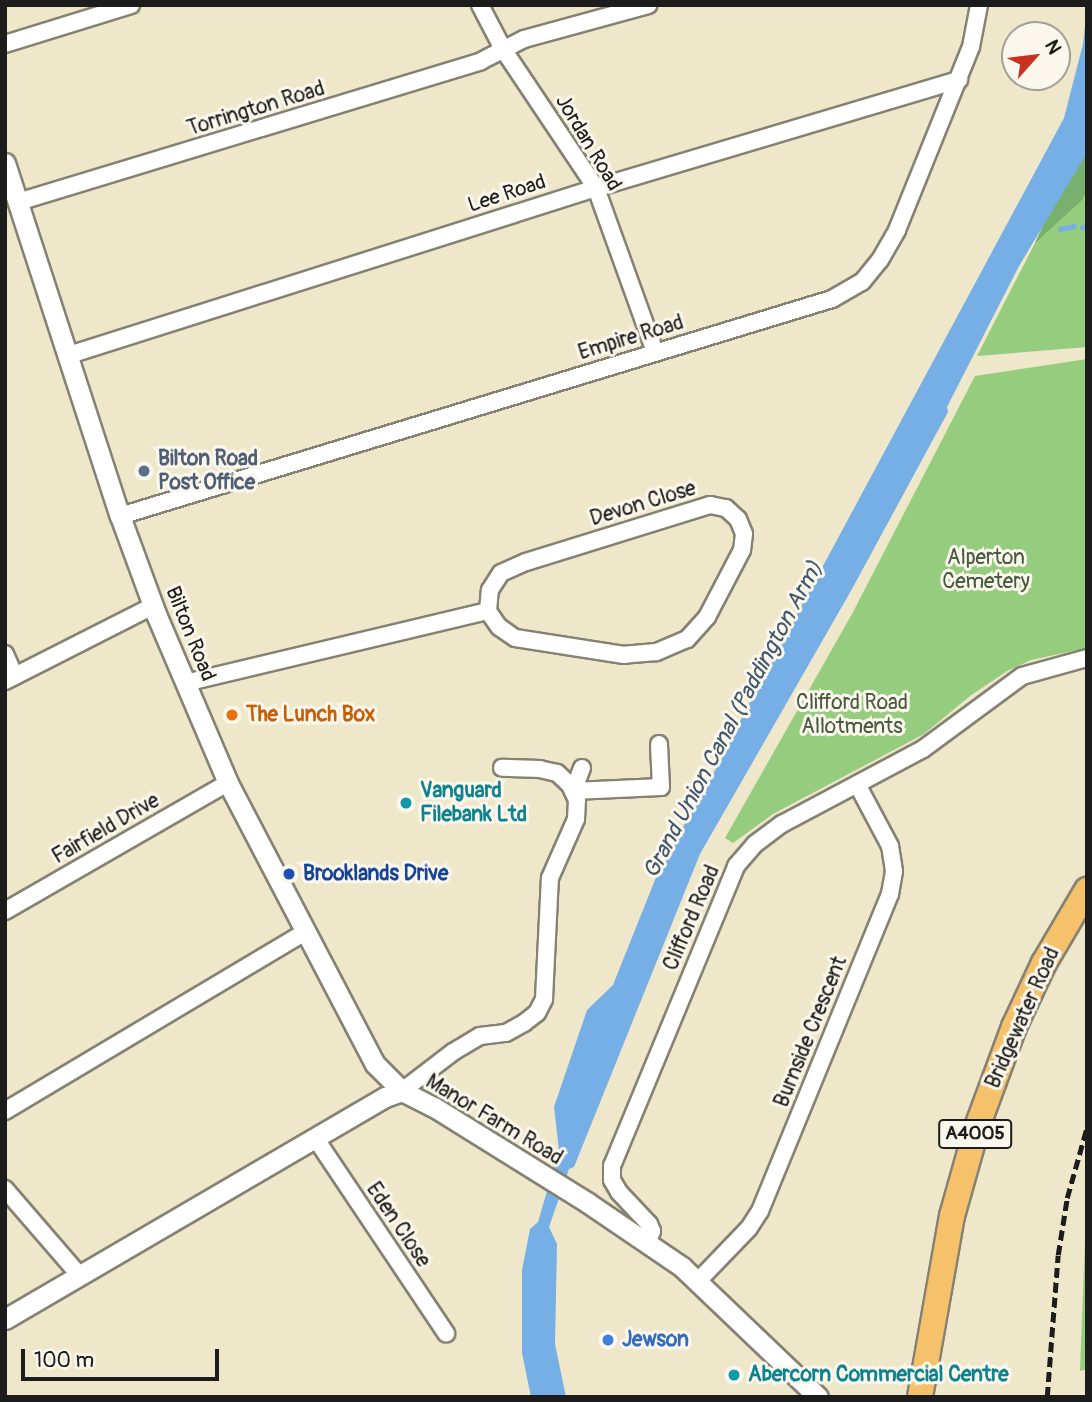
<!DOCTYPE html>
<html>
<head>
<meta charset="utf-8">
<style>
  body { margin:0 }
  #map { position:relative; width:1092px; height:1402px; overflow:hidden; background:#eee7ca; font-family:Pangolin,sans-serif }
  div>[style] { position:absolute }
  .green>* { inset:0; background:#95cc7e }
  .forest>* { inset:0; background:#78b06d }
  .water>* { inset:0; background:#75afe6 }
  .stream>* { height:4.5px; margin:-2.25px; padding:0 2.25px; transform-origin:2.25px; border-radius:2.25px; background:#75afe6 }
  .roads { filter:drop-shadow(2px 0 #858273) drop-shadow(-2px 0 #858273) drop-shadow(0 2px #858273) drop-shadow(0 -2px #858273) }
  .minor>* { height:16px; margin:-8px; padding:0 8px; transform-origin:8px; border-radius:8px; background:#fff }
  .tertiary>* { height:19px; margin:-9.5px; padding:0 9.5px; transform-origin:9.5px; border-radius:9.5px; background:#fff }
  .primary>* { height:24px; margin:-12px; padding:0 12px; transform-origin:12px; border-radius:12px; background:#f5c16b }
  .rail>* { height:4.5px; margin-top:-2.25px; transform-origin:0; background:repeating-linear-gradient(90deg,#1c1c1c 0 10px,transparent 0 15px) }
  .dots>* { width:19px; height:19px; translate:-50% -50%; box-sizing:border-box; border:4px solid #fbf7ec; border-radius:50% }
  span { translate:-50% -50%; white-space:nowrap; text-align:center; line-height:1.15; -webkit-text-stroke:6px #fbf7ec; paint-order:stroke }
  .shield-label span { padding:2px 5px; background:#fbf7ec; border:2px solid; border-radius:5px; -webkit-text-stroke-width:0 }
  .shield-label { font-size:19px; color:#1c1c1c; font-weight:700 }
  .street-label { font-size:21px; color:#1c1c1c }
  .service-label { font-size:21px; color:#4e5e75; font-weight:700 }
  .left { translate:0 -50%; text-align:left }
  .park-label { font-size:21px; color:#465a3e }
  .food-label { font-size:21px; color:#c56008; font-weight:700 }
  .culture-label { font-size:21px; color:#0d838f; font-weight:700 }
  .transit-label { font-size:21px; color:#164399; font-weight:700 }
  .shop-label { font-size:21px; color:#366cbe; font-weight:700 }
  .water-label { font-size:23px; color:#40576d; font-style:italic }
  .frame { position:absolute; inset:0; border:7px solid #1c1c1c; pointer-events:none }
  .north { position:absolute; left:1001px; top:21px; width:70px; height:70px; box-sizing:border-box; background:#fbf7ec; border:2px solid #a29f99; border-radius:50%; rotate:62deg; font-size:19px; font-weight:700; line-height:28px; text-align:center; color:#1c1c1c }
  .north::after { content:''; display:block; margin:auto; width:24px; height:32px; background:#c8321e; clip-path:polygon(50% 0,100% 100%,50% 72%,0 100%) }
  .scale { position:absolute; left:21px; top:1349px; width:198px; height:32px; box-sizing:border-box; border:4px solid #1c1c1c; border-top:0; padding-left:9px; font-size:21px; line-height:24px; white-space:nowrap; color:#1c1c1c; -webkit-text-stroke:5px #fbf7ec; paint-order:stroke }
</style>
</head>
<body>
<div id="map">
  <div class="green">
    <div style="clip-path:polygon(1087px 131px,1087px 347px,977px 356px,1035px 243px)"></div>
    <div style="clip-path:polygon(1087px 359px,1087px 648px,1031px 660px,1007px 671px,970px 696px,924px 734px,773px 814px,733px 843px,725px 838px,852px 614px,975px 376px)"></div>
    <div style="clip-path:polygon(1087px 1210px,1087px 1369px,1080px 1371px,1086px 1213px)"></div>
  </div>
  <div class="forest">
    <div style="clip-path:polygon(1087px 131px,1087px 191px,1081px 201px,1035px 243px)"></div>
  </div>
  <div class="water">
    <div style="clip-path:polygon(1087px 5px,1087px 153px,1019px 266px,947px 407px,948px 412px,852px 589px,700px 854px,574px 1167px,569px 1169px,549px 1227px,557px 1244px,555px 1344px,566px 1397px,531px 1397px,522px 1353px,522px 1270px,530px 1229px,538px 1222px,559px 1150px,554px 1107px,587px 1010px,613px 985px,663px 860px,704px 792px,753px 696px,1064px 118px,1083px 44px)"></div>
  </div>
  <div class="stream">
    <div style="left:1082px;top:227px;width:5px;rotate:11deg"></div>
    <div style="left:1060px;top:229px;width:14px;rotate:-12deg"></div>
  </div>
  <div class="roads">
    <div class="minor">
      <div style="left:480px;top:5px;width:50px;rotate:62.4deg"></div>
      <div style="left:503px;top:49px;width:167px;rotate:56.2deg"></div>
      <div style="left:596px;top:188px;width:174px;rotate:70.2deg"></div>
      <div style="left:5px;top:44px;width:132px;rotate:-17.2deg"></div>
      <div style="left:18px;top:202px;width:484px;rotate:-16.9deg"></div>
      <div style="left:481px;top:61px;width:48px;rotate:-27.1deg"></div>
      <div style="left:524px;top:39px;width:129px;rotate:-15.3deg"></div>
      <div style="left:69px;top:355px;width:553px;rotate:-17.58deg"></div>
      <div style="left:596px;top:188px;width:379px;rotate:-16.6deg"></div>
      <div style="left:710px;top:505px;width:16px;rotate:11deg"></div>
      <div style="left:726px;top:508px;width:16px;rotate:43deg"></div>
      <div style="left:738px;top:519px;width:16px;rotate:68deg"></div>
      <div style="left:744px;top:534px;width:16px;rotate:97deg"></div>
      <div style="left:742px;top:550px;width:76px;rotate:117.6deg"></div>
      <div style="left:707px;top:617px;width:30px;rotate:132deg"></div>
      <div style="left:687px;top:639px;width:34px;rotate:157deg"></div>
      <div style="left:656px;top:652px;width:32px;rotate:175deg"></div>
      <div style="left:624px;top:655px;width:110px;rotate:-171.1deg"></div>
      <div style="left:515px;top:638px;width:19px;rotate:-145deg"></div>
      <div style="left:499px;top:627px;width:19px;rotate:-125deg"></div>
      <div style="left:488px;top:611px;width:21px;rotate:-85deg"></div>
      <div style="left:490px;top:590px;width:20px;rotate:-57deg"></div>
      <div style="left:501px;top:573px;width:27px;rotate:-24deg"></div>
      <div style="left:526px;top:562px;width:193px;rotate:-17.2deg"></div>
      <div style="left:120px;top:516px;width:744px;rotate:-16.95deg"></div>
      <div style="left:832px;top:299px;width:34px;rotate:-30deg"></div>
      <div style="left:862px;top:282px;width:28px;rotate:-51deg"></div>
      <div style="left:880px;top:260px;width:34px;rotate:-60deg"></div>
      <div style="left:897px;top:230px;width:197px;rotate:-68deg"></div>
      <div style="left:971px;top:47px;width:43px;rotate:-79.2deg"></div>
      <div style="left:5px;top:654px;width:24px;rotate:66deg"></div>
      <div style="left:5px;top:681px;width:166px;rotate:-26.9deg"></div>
      <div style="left:185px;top:683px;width:311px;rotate:-13.4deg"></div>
      <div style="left:582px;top:768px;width:25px;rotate:111deg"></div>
      <div style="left:573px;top:791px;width:88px;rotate:-2.6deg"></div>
      <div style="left:661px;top:787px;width:43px;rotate:-92.7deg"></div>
      <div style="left:5px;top:911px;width:257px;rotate:-29.9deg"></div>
      <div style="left:402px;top:1091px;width:64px;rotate:-37.4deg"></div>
      <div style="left:453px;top:1052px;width:31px;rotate:-31deg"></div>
      <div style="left:480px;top:1036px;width:26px;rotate:-7deg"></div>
      <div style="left:506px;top:1033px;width:21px;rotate:-29deg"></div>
      <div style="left:524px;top:1023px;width:16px;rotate:-38deg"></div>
      <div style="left:537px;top:1013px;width:16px;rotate:-63deg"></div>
      <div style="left:544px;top:999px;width:121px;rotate:-87.2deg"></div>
      <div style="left:550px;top:878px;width:64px;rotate:-66.2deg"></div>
      <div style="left:576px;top:819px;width:19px;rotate:-87deg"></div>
      <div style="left:577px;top:800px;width:17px;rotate:-115deg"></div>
      <div style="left:570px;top:785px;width:18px;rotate:-137deg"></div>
      <div style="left:557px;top:773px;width:17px;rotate:-167deg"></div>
      <div style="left:540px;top:769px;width:38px;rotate:-178deg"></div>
      <div style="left:5px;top:1111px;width:349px;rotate:-30.8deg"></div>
      <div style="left:316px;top:1139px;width:234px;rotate:56.2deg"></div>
      <div style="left:5px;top:1189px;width:115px;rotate:49.2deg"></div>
      <div style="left:647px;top:1243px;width:13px;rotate:-67deg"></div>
      <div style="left:652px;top:1231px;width:8px;rotate:-113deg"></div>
      <div style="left:649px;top:1224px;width:44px;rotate:-133.2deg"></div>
      <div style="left:619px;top:1192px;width:14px;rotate:-120deg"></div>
      <div style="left:612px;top:1180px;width:14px;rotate:-90deg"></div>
      <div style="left:612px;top:1166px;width:325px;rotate:-67.5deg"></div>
      <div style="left:736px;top:866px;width:29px;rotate:-49deg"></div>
      <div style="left:755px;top:844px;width:34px;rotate:-37deg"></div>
      <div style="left:782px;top:824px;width:160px;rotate:-28deg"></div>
      <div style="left:923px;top:749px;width:123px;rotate:-36.4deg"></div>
      <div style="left:1022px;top:676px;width:67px;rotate:-15.5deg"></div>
      <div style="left:699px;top:1280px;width:72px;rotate:-46.1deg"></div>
      <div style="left:749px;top:1228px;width:20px;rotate:-57deg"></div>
      <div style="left:760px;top:1211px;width:343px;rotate:-67.7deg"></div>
      <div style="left:890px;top:894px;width:23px;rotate:-80deg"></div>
      <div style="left:894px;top:871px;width:25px;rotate:-99deg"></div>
      <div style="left:890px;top:846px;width:70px;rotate:-118deg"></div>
    </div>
    <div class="tertiary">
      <div style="left:5px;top:163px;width:371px;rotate:72deg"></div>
      <div style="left:120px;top:516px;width:104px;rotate:69.8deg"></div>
      <div style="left:156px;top:614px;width:184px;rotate:66.9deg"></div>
      <div style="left:228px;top:783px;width:317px;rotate:62.4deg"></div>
      <div style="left:375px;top:1064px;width:38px;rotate:45deg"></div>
      <div style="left:402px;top:1091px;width:36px;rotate:27deg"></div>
      <div style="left:434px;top:1107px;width:181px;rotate:31.9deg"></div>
      <div style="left:588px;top:1203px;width:114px;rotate:34.2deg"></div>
      <div style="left:682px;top:1267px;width:188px;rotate:43.7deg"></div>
      <div style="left:5px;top:1319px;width:440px;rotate:-30.3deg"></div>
      <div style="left:385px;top:1097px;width:18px;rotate:-19deg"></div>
    </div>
    <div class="primary">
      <div style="left:920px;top:1397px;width:184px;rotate:-80deg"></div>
      <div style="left:952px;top:1216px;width:92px;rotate:-74.3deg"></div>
      <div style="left:977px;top:1127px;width:107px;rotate:-69.7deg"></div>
      <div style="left:1014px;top:1027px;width:71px;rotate:-64.9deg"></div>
      <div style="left:1044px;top:963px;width:85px;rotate:-59.5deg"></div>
    </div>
  </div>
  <div class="rail">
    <div style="left:1047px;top:1397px;width:142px;rotate:-85.6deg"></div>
    <div style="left:1058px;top:1255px;width:58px;rotate:-81deg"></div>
    <div style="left:1067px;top:1198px;width:74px;rotate:-74.3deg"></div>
  </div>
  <div class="dots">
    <div style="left:144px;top:471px;background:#5c6f8a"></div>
    <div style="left:232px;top:715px;background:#e8710a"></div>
    <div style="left:406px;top:803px;background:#0f9aa8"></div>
    <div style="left:289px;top:874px;background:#1a4fb4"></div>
    <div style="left:608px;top:1340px;background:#3f7fe0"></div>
    <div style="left:734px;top:1375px;background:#0f9aa8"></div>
  </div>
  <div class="shield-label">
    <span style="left:975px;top:1134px">A4005</span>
  </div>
  <div class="street-label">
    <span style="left:256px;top:109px;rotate:-17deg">Torrington Road</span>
    <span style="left:588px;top:143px;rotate:59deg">Jordan Road</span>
    <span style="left:507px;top:194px;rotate:-18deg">Lee Road</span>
    <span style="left:631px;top:338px;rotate:-17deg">Empire Road</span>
    <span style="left:643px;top:504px;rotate:-17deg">Devon Close</span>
    <span style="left:190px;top:634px;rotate:68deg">Bilton Road</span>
    <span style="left:106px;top:829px;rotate:-30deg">Fairfield Drive</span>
    <span style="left:692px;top:918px;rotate:-67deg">Clifford Road</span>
    <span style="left:1023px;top:1018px;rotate:-66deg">Bridgewater Road</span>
    <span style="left:811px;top:1032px;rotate:-68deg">Burnside Crescent</span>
    <span style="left:494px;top:1120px;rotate:31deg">Manor Farm Road</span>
    <span style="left:398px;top:1225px;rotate:56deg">Eden Close</span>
  </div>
  <div class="service-label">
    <span class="left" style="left:158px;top:471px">Bilton Road<br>Post Office</span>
  </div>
  <div class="park-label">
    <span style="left:986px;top:570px">Alperton<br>Cemetery</span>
    <span style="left:852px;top:715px">Clifford Road<br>Allotments</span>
  </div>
  <div class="food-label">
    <span class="left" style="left:246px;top:715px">The Lunch Box</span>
  </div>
  <div class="culture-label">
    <span class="left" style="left:420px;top:803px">Vanguard<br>Filebank Ltd</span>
    <span class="left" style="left:748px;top:1375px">Abercorn Commercial Centre</span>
  </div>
  <div class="transit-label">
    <span class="left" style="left:303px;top:874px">Brooklands Drive</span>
  </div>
  <div class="shop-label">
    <span class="left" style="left:622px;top:1340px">Jewson</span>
  </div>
  <div class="water-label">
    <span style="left:733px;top:720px;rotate:-62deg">Grand Union Canal (Paddington Arm)</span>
  </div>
  <div class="frame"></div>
  <div class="north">N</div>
  <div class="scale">100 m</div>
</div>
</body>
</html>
